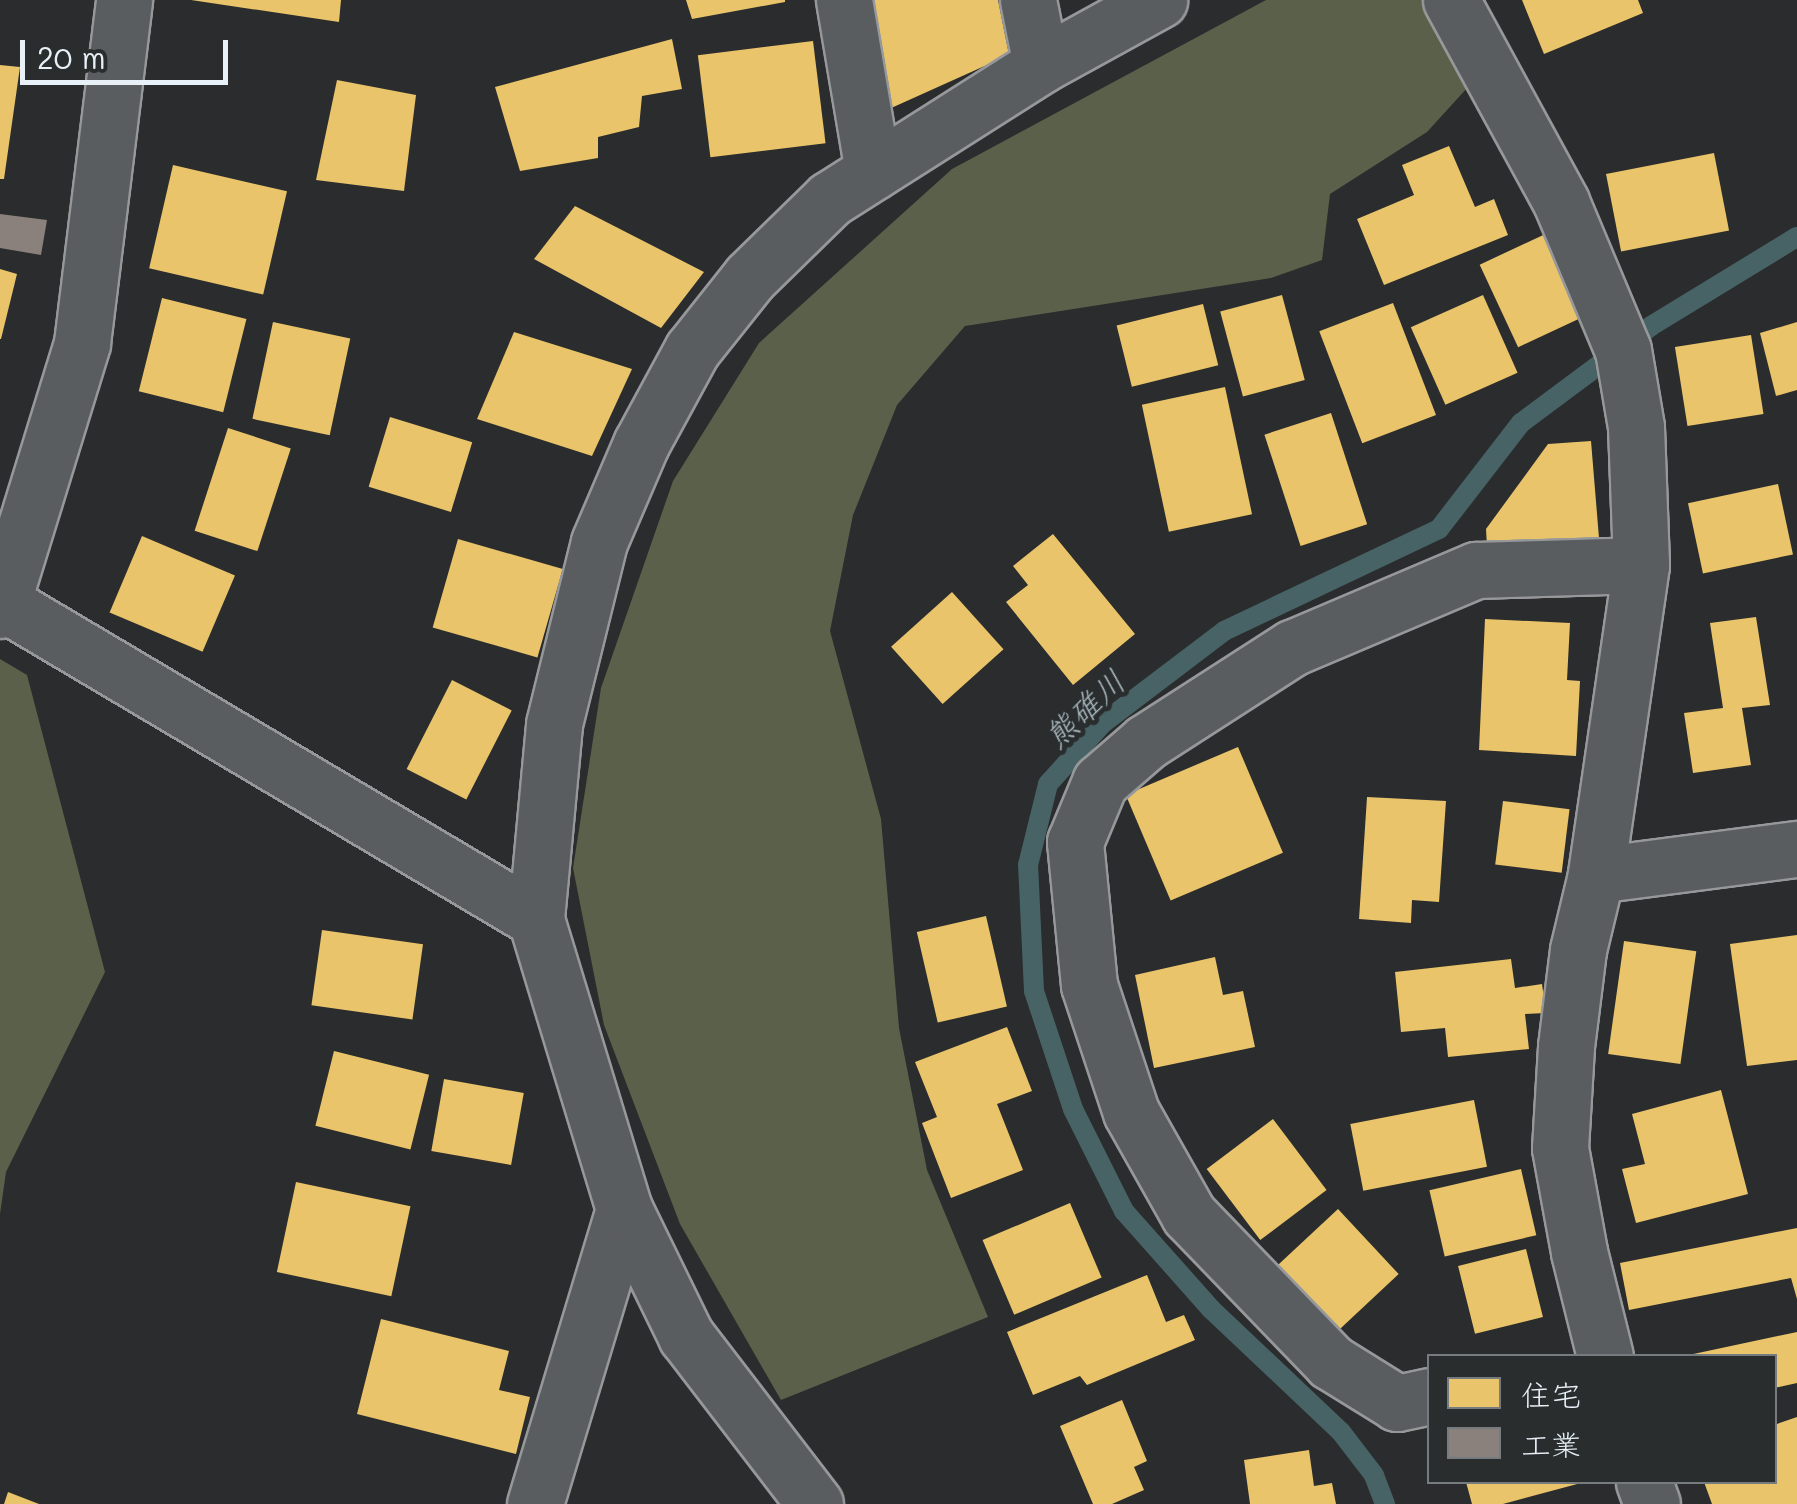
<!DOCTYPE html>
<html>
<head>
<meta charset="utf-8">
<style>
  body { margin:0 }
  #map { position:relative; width:1797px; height:1504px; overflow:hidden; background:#2b2c2d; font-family:Mali,"Klee One",sans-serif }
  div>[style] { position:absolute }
  .green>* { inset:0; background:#5b604a }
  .homes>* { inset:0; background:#e9c46a; transform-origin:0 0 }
  .industry>* { inset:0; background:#8a817c }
  .stream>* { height:20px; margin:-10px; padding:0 10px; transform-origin:10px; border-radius:10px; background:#476366 }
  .roads { filter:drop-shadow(2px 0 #96989a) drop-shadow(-2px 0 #96989a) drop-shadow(0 2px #96989a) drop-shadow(0 -2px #96989a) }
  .minor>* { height:55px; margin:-27.5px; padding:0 27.5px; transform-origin:27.5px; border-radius:27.5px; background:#5a5d60 }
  span { translate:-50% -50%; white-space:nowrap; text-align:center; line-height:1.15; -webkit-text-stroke:10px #2a2d2e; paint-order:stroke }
  .water-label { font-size:32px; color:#a9bac0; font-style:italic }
  .legend { position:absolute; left:1427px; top:1354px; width:350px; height:130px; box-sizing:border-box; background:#2a2d2e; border:2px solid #767b7f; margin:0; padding:12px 18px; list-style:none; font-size:30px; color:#e8f1f8 }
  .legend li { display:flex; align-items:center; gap:20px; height:50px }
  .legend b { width:50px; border:2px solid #767b7f }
  .scale { position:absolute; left:20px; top:40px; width:208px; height:45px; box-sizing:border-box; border:5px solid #e8f1f8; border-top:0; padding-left:12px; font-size:30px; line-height:35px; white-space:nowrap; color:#e8f1f8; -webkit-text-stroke:8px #2a2d2e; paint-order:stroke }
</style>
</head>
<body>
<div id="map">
  <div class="green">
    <div style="clip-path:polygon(1266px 0,1429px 0,1468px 87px,1427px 132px,1330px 194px,1322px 260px,1271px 278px,965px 326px,897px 405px,853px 515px,830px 631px,881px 819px,899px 1028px,927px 1170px,988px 1317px,781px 1400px,680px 1224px,604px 1025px,573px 868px,601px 688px,673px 481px,759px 343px,952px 169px)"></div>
    <div style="clip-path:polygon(0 659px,27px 675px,105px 972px,6px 1172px,0 1214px)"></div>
  </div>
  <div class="homes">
    <div style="clip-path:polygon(191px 0,341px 0,339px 22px)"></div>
    <div style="clip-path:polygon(686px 0,785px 0,785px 2px,692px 19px)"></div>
    <div style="clip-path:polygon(874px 0,998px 0,1009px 55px,889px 109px)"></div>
    <div style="clip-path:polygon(1522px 0,1638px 0,1643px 13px,1544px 54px)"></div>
    <div style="clip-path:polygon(672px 39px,682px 89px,642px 96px,639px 127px,598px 137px,598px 158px,520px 171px,495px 87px)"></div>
    <div style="left:813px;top:41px;width:103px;height:116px;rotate:83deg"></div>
    <div style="clip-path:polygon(0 65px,20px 67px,4px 179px,0 179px)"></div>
    <div style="clip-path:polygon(337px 80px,416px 95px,404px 191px,316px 180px)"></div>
    <div style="clip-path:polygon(1449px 146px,1475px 207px,1494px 199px,1508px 235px,1384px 285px,1357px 219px,1414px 195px,1402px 165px)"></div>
    <div style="left:1714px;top:153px;width:79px;height:110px;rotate:79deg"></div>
    <div style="left:173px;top:165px;width:117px;height:106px;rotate:13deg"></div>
    <div style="clip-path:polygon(575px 206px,704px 272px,661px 328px,534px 259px)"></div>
    <div style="left:1554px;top:230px;width:91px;height:82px;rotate:65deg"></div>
    <div style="clip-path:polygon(0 269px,17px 274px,1px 339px,0 339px)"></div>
    <div style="left:1282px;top:295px;width:88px;height:64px;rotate:75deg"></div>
    <div style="left:1483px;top:295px;width:85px;height:79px;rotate:66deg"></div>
    <div style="left:162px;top:298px;width:87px;height:96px;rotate:14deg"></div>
    <div style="left:1393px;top:303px;width:120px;height:79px;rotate:69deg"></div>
    <div style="left:1203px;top:304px;width:63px;height:89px;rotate:76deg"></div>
    <div style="left:273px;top:322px;width:79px;height:99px;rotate:12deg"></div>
    <div style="clip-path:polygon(1797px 322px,1797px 390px,1776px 396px,1760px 333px)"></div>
    <div style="clip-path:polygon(514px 332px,632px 369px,592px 456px,477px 419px)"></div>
    <div style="left:1751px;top:335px;width:80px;height:77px;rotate:81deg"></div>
    <div style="left:1225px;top:387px;width:130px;height:85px;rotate:78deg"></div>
    <div style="left:1331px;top:413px;width:117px;height:70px;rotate:72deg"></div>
    <div style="left:390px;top:417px;width:86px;height:73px;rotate:17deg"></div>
    <div style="left:228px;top:428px;width:66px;height:108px;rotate:18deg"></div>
    <div style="clip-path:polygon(1591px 441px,1599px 538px,1487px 547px,1486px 529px,1548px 444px)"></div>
    <div style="left:1778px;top:484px;width:72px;height:92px;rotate:78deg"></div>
    <div style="clip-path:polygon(1053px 534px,1135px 634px,1073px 685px,1006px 602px,1028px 585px,1013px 566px)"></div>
    <div style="left:142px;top:536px;width:101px;height:83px;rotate:23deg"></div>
    <div style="left:458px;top:539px;width:109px;height:92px;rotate:16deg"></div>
    <div style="left:952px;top:592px;width:77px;height:82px;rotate:48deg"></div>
    <div style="clip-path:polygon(1756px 617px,1770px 705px,1742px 708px,1751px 765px,1693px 773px,1684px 713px,1723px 708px,1710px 623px)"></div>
    <div style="clip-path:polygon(1485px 619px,1570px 623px,1567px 680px,1580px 681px,1576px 756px,1479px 750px)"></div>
    <div style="left:452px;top:680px;width:67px;height:100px;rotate:27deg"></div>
    <div style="left:1238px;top:747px;width:115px;height:122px;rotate:67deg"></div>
    <div style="clip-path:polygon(1367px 797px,1446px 801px,1439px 902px,1412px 900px,1411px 923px,1359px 919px)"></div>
    <div style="left:1503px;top:801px;width:67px;height:64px;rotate:7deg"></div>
    <div style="left:986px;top:916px;width:93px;height:71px;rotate:77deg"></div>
    <div style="left:322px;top:930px;width:102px;height:76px;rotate:8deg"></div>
    <div style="clip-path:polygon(1797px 935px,1797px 1060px,1747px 1066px,1730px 944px)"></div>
    <div style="left:1624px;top:941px;width:73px;height:114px;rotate:8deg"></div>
    <div style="clip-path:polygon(1215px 957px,1223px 995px,1243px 991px,1255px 1047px,1154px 1068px,1135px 975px)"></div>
    <div style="clip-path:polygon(1511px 959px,1515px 988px,1542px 984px,1546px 1013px,1525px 1014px,1529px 1049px,1448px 1057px,1445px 1028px,1401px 1032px,1395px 972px)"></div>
    <div style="clip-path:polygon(1007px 1027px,1032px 1091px,997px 1104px,1023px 1170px,951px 1198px,922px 1123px,937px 1117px,915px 1062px)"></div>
    <div style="left:334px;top:1051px;width:98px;height:77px;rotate:14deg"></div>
    <div style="left:444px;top:1079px;width:81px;height:73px;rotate:10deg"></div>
    <div style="clip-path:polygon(1721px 1090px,1748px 1194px,1636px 1223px,1622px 1169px,1645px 1164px,1632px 1114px)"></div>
    <div style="left:1474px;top:1100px;width:68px;height:126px;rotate:79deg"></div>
    <div style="left:1273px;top:1119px;width:89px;height:83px;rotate:53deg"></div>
    <div style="left:1521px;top:1169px;width:68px;height:94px;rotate:77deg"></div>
    <div style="left:296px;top:1182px;width:117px;height:92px;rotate:12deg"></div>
    <div style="left:1070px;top:1203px;width:81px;height:95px;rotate:67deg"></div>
    <div style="left:1338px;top:1209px;width:89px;height:84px;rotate:47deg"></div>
    <div style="clip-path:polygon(1797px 1228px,1797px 1299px,1791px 1278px,1629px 1310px,1620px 1263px)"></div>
    <div style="left:1526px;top:1249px;width:70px;height:70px;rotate:76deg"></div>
    <div style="clip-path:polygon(1147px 1275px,1166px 1322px,1184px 1315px,1195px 1340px,1087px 1385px,1080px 1376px,1033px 1395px,1007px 1332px)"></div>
    <div style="clip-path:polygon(381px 1319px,509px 1351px,499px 1390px,530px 1397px,516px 1454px,357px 1414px)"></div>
    <div style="clip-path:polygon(1797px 1332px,1797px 1383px,1774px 1388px,1774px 1356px,1684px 1356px)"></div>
    <div style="clip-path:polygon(1122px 1400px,1147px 1461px,1134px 1467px,1144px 1490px,1112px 1504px,1093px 1504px,1060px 1426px)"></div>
    <div style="clip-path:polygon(1797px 1417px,1797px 1504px,1712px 1504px,1704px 1482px,1774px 1482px,1774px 1425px)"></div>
    <div style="clip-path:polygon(1309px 1450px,1314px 1486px,1332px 1483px,1336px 1504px,1250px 1504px,1244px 1460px)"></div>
    <div style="clip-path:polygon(1466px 1482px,1580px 1482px,1581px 1483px,1503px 1504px,1472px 1504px)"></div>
    <div style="clip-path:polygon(8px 1492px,39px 1504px,4px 1504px)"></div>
  </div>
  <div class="industry">
    <div style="clip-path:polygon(0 214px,47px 220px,41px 255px,0 248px)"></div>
  </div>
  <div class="stream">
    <div style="left:1385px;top:1504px;width:31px;rotate:-111deg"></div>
    <div style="left:1374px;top:1475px;width:54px;rotate:-127.5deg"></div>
    <div style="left:1341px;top:1432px;width:179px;rotate:-136.6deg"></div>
    <div style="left:1211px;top:1309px;width:131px;rotate:-131.6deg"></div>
    <div style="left:1124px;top:1211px;width:114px;rotate:-116.6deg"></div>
    <div style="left:1073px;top:1109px;width:124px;rotate:-108.3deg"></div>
    <div style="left:1034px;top:991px;width:126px;rotate:-92.7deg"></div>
    <div style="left:1028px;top:865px;width:83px;rotate:-76.1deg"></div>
    <div style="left:1048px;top:784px;width:82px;rotate:-48deg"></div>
    <div style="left:1103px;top:723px;width:152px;rotate:-37.2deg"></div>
    <div style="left:1224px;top:631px;width:238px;rotate:-25.4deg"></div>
    <div style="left:1439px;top:529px;width:134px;rotate:-52.3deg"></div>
    <div style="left:1521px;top:423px;width:162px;rotate:-36.7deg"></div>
    <div style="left:1651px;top:326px;width:171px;rotate:-31.4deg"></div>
  </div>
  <div class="roads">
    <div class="minor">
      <div style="left:844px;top:0;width:174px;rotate:80.4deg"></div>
      <div style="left:1028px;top:0;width:66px;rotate:78.7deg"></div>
      <div style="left:1451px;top:0;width:230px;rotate:61.4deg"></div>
      <div style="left:1561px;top:202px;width:160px;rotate:67.3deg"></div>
      <div style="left:1623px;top:350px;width:78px;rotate:80.4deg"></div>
      <div style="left:1636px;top:427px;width:138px;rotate:87.9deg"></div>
      <div style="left:1641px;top:565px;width:313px;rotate:98.3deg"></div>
      <div style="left:1596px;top:875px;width:77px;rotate:103.5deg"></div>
      <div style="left:1578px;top:950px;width:98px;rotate:97.1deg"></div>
      <div style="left:1566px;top:1047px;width:101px;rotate:93.4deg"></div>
      <div style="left:1560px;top:1148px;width:106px;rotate:79.6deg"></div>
      <div style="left:1579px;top:1252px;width:107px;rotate:76deg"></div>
      <div style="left:0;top:601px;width:623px;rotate:30.68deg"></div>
      <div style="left:0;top:610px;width:279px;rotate:-72.9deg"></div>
      <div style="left:82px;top:343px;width:346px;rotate:-83deg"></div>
      <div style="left:1596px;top:875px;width:203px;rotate:-7.4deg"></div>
      <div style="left:1430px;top:1396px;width:34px;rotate:168deg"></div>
      <div style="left:1397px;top:1403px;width:78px;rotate:-148.2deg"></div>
      <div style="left:1331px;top:1362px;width:204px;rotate:-134deg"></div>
      <div style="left:1189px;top:1215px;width:118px;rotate:-119.4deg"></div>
      <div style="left:1131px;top:1112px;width:134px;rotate:-108.3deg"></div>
      <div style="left:1089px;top:985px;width:144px;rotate:-95.6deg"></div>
      <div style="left:1075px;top:842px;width:65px;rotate:-67.4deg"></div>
      <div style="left:1100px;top:782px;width:61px;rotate:-41deg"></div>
      <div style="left:1146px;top:742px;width:174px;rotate:-32.8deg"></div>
      <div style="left:1292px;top:648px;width:200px;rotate:-23deg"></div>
      <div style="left:1476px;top:570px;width:165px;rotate:-1.7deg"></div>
      <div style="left:1644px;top:1482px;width:23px;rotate:70deg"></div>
      <div style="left:535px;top:1504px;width:308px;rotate:-73.2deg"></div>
      <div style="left:815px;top:1504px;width:212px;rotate:-127.5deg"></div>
      <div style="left:686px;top:1336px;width:141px;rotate:-116deg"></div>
      <div style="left:624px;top:1209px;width:303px;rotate:-106.9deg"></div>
      <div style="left:536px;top:919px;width:196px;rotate:-84.7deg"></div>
      <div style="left:554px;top:724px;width:187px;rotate:-76.1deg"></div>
      <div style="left:599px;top:542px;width:107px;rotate:-66.8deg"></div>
      <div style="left:641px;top:444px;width:107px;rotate:-61.5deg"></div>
      <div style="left:692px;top:350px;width:93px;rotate:-51.5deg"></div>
      <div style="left:750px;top:277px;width:112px;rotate:-44.3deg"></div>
      <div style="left:830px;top:199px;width:250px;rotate:-32.4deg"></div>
      <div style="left:1041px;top:65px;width:135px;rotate:-28.8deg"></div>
    </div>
  </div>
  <div class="water-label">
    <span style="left:1084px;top:708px;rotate:-43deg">熊碓川</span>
  </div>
  <ul class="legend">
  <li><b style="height:28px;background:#e9c46a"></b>住宅</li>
  <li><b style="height:28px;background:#8a817c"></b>工業</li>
  </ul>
  <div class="scale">20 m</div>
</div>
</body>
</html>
